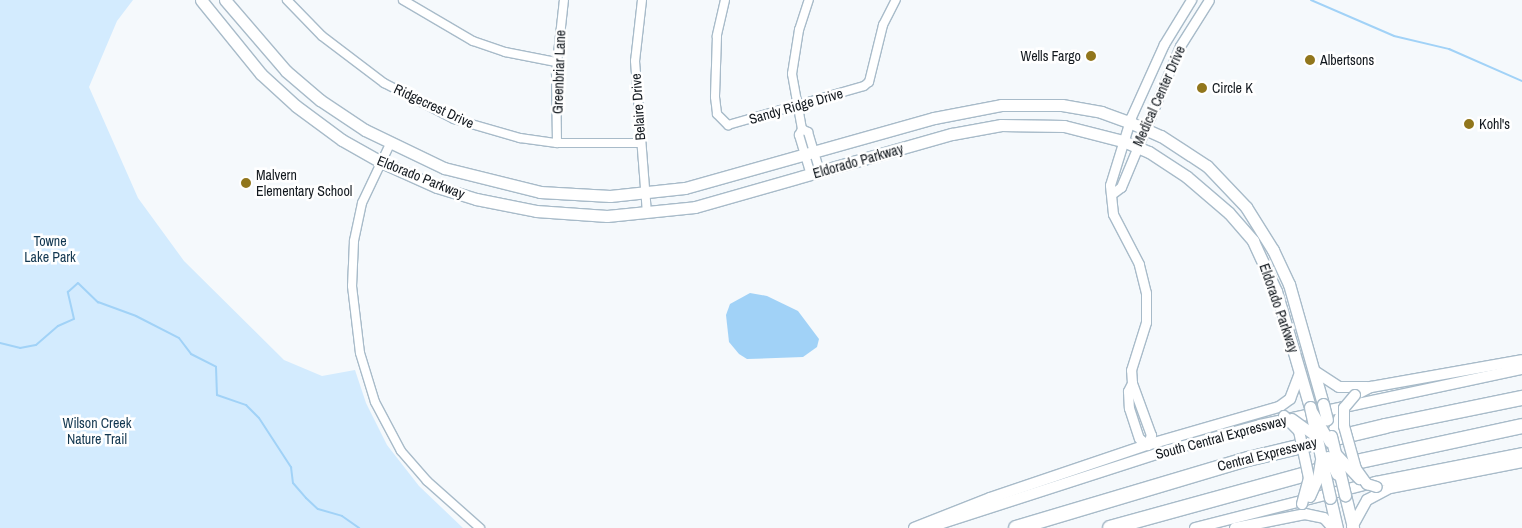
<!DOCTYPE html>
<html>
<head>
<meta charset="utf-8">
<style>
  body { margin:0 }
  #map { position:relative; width:1522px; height:528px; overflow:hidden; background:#f5f9fc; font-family:"Archivo Narrow",sans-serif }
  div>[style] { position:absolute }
  .green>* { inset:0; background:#d3ebfe }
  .water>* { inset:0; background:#a1d2f7 }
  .stream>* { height:2px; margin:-1px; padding:0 1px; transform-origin:1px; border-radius:1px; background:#a1d2f7 }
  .roads { filter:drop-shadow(1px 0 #a8bbc9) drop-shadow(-1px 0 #a8bbc9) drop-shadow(0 1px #a8bbc9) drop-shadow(0 -1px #a8bbc9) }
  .minor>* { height:8px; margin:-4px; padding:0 4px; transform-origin:4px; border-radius:4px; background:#fff }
  .tertiary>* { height:9px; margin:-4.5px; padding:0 4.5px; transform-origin:4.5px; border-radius:4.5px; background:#fff }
  .secondary>* { height:10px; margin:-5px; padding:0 5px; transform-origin:5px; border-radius:5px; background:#fff }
  .primary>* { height:11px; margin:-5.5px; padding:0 5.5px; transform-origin:5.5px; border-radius:5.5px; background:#fff }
  .motorway>* { height:14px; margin:-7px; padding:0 7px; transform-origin:7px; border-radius:7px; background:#fff }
  .bridges { filter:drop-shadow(1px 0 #a8bbc9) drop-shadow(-1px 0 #a8bbc9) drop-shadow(0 1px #a8bbc9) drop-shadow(0 -1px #a8bbc9) }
  .secondary-bridge>* { height:10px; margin:-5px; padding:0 5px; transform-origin:5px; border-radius:5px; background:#fff }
  .primary-bridge>* { height:11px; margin:-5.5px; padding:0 5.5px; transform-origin:5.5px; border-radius:5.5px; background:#fff }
  .dots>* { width:14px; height:14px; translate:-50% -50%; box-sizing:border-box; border:2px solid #fff; border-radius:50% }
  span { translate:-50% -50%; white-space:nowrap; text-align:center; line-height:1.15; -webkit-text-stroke:5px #fff; paint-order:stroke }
  .poi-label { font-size:14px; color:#13191f }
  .right { translate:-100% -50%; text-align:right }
  .left { translate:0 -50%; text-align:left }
  .street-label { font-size:14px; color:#13191f }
  .park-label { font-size:14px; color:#123750 }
</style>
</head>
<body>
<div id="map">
  <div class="green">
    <div style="clip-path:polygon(0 0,133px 0,117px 21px,89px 87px,138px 198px,184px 261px,284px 360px,322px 376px,355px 370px,366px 403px,387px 445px,419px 486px,463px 528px,0 528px)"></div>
  </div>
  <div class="water">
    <div style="clip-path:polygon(750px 293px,767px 296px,798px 311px,819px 339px,817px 347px,803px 357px,747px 359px,739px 354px,729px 342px,726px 315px,730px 304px)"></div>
  </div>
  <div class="stream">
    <div style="left:1311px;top:0;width:90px;rotate:23.4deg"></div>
    <div style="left:1394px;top:36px;width:57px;rotate:13.3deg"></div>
    <div style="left:1449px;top:49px;width:80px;rotate:23.7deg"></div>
    <div style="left:0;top:343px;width:21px;rotate:14deg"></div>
    <div style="left:20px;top:348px;width:16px;rotate:-11deg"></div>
    <div style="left:36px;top:345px;width:29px;rotate:-41deg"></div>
    <div style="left:58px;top:326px;width:17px;rotate:-24deg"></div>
    <div style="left:74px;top:319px;width:28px;rotate:-103deg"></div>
    <div style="left:68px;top:292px;width:13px;rotate:-42deg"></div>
    <div style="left:78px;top:283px;width:28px;rotate:44deg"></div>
    <div style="left:98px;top:302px;width:40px;rotate:20.2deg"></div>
    <div style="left:136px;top:316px;width:48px;rotate:27.1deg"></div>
    <div style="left:179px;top:338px;width:20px;rotate:53deg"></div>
    <div style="left:191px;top:354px;width:28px;rotate:27deg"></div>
    <div style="left:216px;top:367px;width:28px;rotate:88deg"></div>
    <div style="left:217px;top:395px;width:31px;rotate:19deg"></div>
    <div style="left:246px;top:405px;width:18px;rotate:45deg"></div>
    <div style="left:259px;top:418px;width:59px;rotate:56.9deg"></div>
    <div style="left:291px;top:467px;width:16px;rotate:83deg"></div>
    <div style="left:293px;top:483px;width:20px;rotate:49deg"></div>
    <div style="left:306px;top:498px;width:16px;rotate:43deg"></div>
    <div style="left:318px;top:509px;width:25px;rotate:16deg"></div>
    <div style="left:342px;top:516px;width:21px;rotate:35deg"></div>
  </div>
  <div class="roads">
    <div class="minor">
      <div style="left:287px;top:0;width:50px;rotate:45.8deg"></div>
      <div style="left:322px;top:36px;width:78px;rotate:37.2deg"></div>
      <div style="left:384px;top:83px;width:79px;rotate:27.2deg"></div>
      <div style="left:454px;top:119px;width:69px;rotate:16.1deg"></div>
      <div style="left:520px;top:138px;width:37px;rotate:8deg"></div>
      <div style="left:557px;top:143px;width:83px"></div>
      <div style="left:403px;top:0;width:81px;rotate:30.4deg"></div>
      <div style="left:473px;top:41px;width:34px;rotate:19deg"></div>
      <div style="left:505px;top:52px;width:52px;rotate:11.1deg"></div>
      <div style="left:642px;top:0;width:61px;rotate:96.5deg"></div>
      <div style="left:635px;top:61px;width:152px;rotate:85.5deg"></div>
      <div style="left:725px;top:0;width:37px;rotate:103deg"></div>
      <div style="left:717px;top:36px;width:61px;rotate:91.9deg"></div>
      <div style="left:715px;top:97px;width:17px;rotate:83deg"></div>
      <div style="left:717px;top:114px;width:16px;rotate:45deg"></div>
      <div style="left:728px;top:125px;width:141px;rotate:-16deg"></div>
      <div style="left:864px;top:86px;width:6px;rotate:-39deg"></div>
      <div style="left:869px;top:82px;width:59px;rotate:-76.2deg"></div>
      <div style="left:883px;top:25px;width:28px;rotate:-63deg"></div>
      <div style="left:802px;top:129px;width:56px;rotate:-100.3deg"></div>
      <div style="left:792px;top:74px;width:45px;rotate:-81deg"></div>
      <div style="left:799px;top:30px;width:32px;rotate:-72deg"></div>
      <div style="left:557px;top:143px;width:71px;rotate:-90.8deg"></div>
      <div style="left:556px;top:72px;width:72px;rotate:-83.7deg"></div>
      <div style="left:390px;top:144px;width:65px;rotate:115.4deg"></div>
      <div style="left:362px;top:203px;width:39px;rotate:102deg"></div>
      <div style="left:354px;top:241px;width:45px;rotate:92.5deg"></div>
      <div style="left:352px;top:286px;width:67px;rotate:83.2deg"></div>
      <div style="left:360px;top:353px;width:51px;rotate:73deg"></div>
      <div style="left:375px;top:402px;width:55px;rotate:62deg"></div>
      <div style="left:401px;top:451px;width:40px;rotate:49deg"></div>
      <div style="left:427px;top:481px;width:71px;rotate:41.6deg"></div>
      <div style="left:811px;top:175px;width:42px;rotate:-106.7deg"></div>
      <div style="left:799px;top:135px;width:7px;rotate:-63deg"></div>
      <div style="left:802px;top:129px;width:7px;rotate:27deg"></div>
      <div style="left:808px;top:132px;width:42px;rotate:73.3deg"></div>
    </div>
    <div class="tertiary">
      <div style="left:1113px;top:193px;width:10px;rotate:-37deg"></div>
      <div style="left:1121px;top:187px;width:153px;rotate:-67.3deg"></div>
      <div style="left:1180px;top:46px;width:54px;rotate:-57.8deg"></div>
      <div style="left:1132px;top:383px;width:9px;rotate:117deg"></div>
      <div style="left:1128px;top:391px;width:17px;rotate:87deg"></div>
      <div style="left:1129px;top:408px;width:32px;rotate:72deg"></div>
      <div style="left:1139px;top:438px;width:11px;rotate:41deg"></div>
      <div style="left:1147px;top:445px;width:11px;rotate:-68deg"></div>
      <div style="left:1151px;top:435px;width:55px;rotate:-110.1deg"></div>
      <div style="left:1132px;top:383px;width:13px;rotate:-94deg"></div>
      <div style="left:1131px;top:370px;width:50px;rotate:-72.6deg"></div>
      <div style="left:1146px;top:322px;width:29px;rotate:-90deg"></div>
      <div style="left:1146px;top:293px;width:30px;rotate:-104deg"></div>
      <div style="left:1139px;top:264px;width:56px;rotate:-117.5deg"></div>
      <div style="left:1113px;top:214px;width:29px;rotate:-96deg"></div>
      <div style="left:1110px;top:185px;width:71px;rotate:-72.8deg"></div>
      <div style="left:1131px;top:117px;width:80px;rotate:-65.7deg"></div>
      <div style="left:1164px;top:44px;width:52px;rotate:-58.5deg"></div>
    </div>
    <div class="secondary">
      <div style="left:1316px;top:372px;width:27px;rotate:33deg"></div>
      <div style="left:1339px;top:387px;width:28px"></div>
      <div style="left:1355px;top:395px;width:18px;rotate:-27deg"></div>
      <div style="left:1371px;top:387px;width:153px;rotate:-10.1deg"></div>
      <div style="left:1331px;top:436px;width:31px;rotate:-65deg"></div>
      <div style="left:1352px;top:527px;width:31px;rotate:-61deg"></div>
      <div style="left:1367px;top:500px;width:26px;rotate:-28deg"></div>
      <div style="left:1390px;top:488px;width:135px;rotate:-11.1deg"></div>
      <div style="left:914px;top:528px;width:82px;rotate:-21.5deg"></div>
      <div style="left:990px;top:498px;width:166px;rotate:-18.7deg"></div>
      <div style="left:1147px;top:445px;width:137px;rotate:-16.1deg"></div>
      <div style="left:1279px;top:407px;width:14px;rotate:-36deg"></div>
      <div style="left:1290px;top:399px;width:28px;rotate:-69deg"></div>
      <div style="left:927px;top:528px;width:254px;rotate:-17.9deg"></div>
      <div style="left:1169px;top:450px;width:94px;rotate:-15.4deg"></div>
      <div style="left:1260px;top:425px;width:268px;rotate:-12.1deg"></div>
      <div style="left:1195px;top:528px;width:187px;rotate:-14.3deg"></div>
      <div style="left:1376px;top:482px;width:149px;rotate:-11.2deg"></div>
      <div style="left:1235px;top:528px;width:71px;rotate:-11.3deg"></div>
      <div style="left:1305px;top:514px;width:19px;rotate:12deg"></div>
      <div style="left:1324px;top:518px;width:13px;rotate:48deg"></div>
    </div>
    <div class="primary">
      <div style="left:201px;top:0;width:95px;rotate:51deg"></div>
      <div style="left:261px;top:74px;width:47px;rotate:42.4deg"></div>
      <div style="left:296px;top:106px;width:57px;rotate:36.5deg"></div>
      <div style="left:342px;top:140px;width:45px;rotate:29.4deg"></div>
      <div style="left:381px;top:162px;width:61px;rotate:24.1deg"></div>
      <div style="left:437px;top:187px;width:41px;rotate:17.1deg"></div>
      <div style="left:476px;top:199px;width:61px;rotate:11.3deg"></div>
      <div style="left:536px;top:211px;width:71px;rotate:4deg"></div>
      <div style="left:607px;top:216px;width:88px;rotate:-5.8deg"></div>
      <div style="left:695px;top:207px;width:267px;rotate:-15.9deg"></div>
      <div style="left:952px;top:134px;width:50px;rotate:-10.4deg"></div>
      <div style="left:1001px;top:125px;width:63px;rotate:0.9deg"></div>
      <div style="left:1064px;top:126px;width:61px;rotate:14.3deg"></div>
      <div style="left:1123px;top:141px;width:28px;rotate:23deg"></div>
      <div style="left:1149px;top:152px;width:45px;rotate:33.3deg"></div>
      <div style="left:1187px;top:177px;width:55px;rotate:40.6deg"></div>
      <div style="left:1229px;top:213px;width:37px;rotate:49deg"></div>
      <div style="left:1253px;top:241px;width:55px;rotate:65.3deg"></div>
      <div style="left:1276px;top:291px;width:121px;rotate:73.7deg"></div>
      <div style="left:225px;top:0;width:94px;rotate:49.3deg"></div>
      <div style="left:286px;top:71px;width:45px;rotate:40.5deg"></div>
      <div style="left:320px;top:100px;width:54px;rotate:33.7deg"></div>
      <div style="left:365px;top:130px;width:88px;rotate:25.7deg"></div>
      <div style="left:444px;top:168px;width:99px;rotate:14deg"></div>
      <div style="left:540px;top:192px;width:70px;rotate:3.3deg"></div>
      <div style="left:610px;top:196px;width:75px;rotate:-6.1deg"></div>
      <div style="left:685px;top:188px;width:259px;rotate:-15.7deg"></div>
      <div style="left:934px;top:118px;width:68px;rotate:-11deg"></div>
      <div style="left:1001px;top:105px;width:61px"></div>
      <div style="left:1062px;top:105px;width:40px;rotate:10deg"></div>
      <div style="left:1101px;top:112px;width:30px;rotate:20deg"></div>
      <div style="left:1129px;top:122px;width:35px;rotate:24deg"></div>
      <div style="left:1161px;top:136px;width:55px;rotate:33.1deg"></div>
      <div style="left:1207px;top:166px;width:57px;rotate:46.4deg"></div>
      <div style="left:1246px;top:207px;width:51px;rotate:57.9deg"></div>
      <div style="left:1273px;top:250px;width:38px;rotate:65deg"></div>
      <div style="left:1289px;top:284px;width:125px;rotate:74.2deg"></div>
      <div style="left:1345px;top:495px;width:34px;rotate:76deg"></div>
      <div style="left:1330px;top:498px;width:31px;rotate:77deg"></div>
    </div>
    <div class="motorway">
      <div style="left:1342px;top:465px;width:184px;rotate:-12.2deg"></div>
      <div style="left:1016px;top:528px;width:242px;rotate:-16.6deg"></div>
      <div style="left:1248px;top:459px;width:141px;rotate:-13.5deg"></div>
      <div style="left:1385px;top:426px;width:140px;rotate:-11.6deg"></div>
      <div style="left:1110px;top:528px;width:219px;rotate:-15.4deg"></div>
    </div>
  </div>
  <div class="bridges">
    <div class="secondary-bridge">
      <div style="left:1355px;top:395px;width:17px;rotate:130deg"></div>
      <div style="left:1344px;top:408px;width:18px;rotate:90deg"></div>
      <div style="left:1344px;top:426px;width:45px;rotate:74.4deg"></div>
      <div style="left:1356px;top:469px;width:19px;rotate:54deg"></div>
      <div style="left:1367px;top:484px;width:10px;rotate:17deg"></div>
      <div style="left:1313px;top:413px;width:34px;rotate:60deg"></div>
      <div style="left:1284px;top:416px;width:21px;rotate:45deg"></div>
      <div style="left:1299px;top:431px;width:48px;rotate:78deg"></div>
      <div style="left:1309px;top:478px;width:27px;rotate:105deg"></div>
      <div style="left:1292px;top:419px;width:32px;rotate:36deg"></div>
      <div style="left:1337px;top:455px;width:33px;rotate:47deg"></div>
      <div style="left:1328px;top:457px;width:20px;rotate:63deg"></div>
      <div style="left:1310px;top:497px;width:20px;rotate:-66deg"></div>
      <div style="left:1318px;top:479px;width:18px;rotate:-81deg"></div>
    </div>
    <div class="primary-bridge">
      <div style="left:1323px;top:404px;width:16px;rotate:76deg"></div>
      <div style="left:1310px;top:407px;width:93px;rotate:77.6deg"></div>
      <div style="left:1331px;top:436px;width:61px;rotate:76.7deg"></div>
    </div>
  </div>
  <div class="dots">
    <div style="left:1091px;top:56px;background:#91761c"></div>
    <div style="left:1310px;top:60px;background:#91761c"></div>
    <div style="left:1202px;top:88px;background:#91761c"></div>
    <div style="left:1469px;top:124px;background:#91761c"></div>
    <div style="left:246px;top:183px;background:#91761c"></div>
  </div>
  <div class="poi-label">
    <span class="right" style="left:1081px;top:56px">Wells Fargo</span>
    <span class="left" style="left:1320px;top:60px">Albertsons</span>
    <span class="left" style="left:1212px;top:88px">Circle K</span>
    <span class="left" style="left:1479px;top:124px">Kohl's</span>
    <span class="left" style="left:256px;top:183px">Malvern<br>Elementary School</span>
  </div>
  <div class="street-label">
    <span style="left:559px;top:72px;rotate:-88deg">Greenbriar Lane</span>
    <span style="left:1159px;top:96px;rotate:-66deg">Medical Center Drive</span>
    <span style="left:434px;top:106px;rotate:25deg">Ridgecrest Drive</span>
    <span style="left:796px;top:106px;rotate:-16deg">Sandy Ridge Drive</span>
    <span style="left:638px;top:107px;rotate:-94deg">Belaire Drive</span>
    <span style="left:858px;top:161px;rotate:-16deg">Eldorado Parkway</span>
    <span style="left:421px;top:177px;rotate:22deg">Eldorado Parkway</span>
    <span style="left:1279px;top:308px;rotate:71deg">Eldorado Parkway</span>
    <span style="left:1221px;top:437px;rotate:-15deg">South Central Expressway</span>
    <span style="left:1267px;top:454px;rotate:-14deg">Central Expressway</span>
  </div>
  <div class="park-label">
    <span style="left:50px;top:249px">Towne<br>Lake Park</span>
    <span style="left:97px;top:431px">Wilson Creek<br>Nature Trail</span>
  </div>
</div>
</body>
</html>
